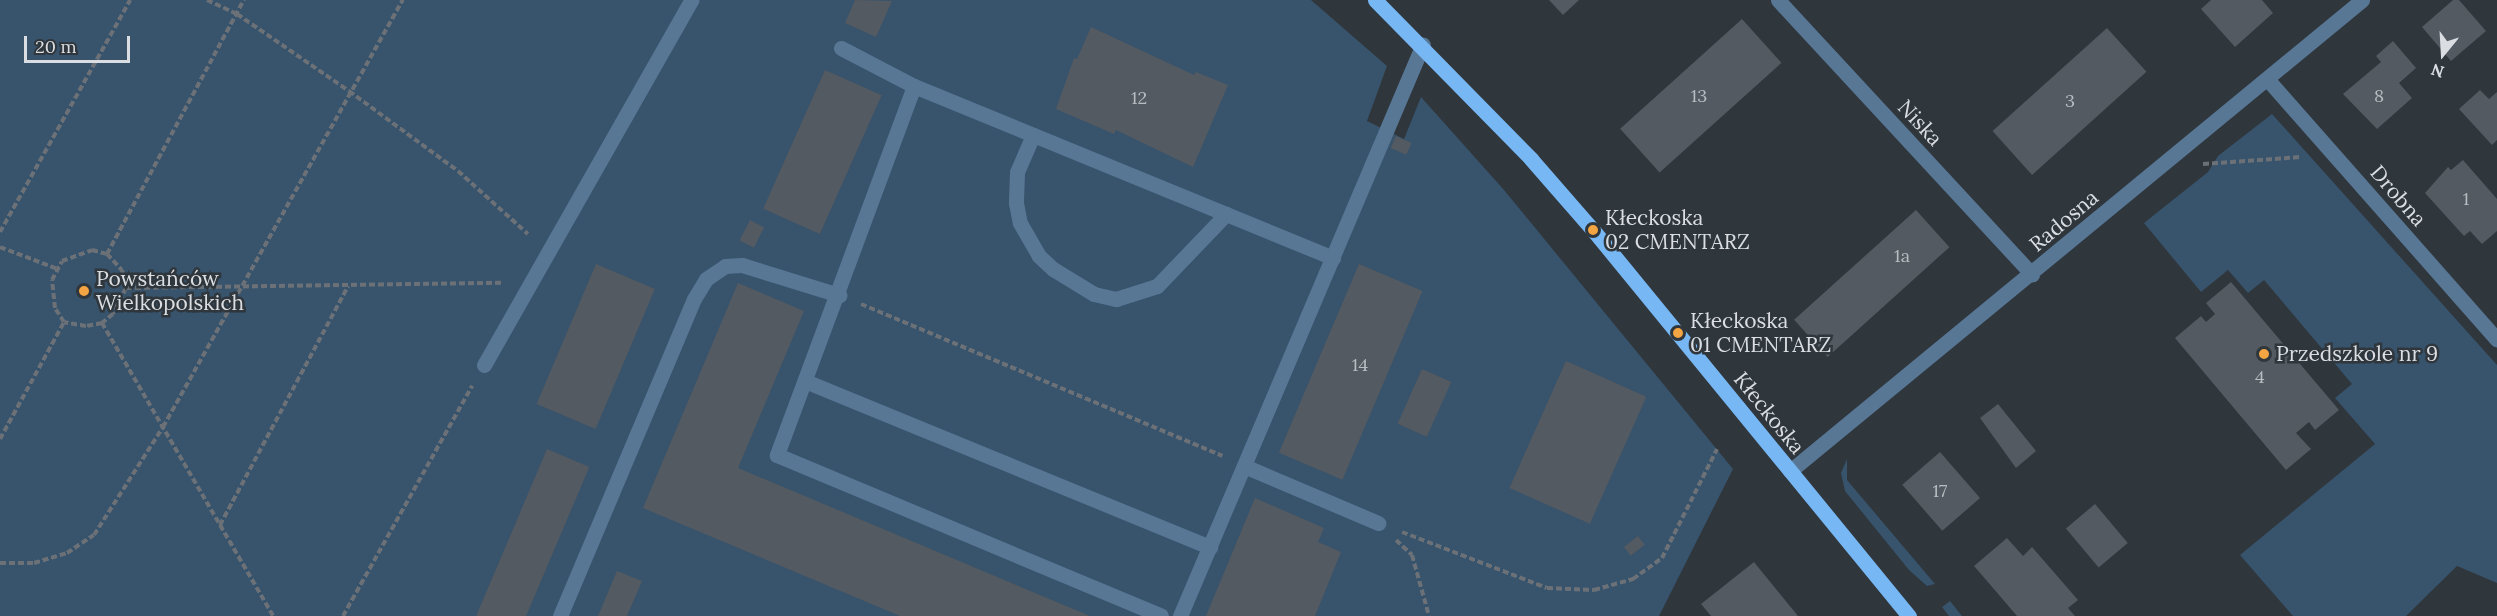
<!DOCTYPE html>
<html>
<head>
<meta charset="utf-8">
<style>
  body { margin:0 }
  #map { position:relative; width:2497px; height:616px; overflow:hidden; background:#2f363c; font-family:Lora,serif }
  div>[style] { position:absolute }
  .green>* { inset:0; background:#38536c }
  .building>* { inset:0; background:#535a61; transform-origin:0 0 }
  .path>* { height:4px; margin-top:-2px; transform-origin:0; background:repeating-linear-gradient(90deg,#6b7177 0 6px,transparent 0 9px) }
  .minor>* { height:15px; margin:-7.5px; padding:0 7.5px; transform-origin:7.5px; border-radius:7.5px; background:#587795 }
  .major>* { height:15px; margin:-7.5px; padding:0 7.5px; transform-origin:7.5px; border-radius:7.5px; background:#77b7f4 }
  .dots>* { width:16px; height:16px; translate:-50% -50%; box-sizing:border-box; border:3px solid #2f363c; border-radius:50% }
  span { translate:-50% -50%; white-space:nowrap; text-align:center; line-height:1.15; -webkit-text-stroke:5px #2f363c; paint-order:stroke }
  .number-label { font-size:18px; color:#b8bdc2 }
  .number-label span { -webkit-text-stroke-width:0 }
  .street-label { font-size:21px; color:#dadee2 }
  .poi-label { font-size:21px; color:#dadee2 }
  .left { translate:0 -50%; text-align:left }
  .north { position:absolute; left:2413px; top:24px; width:60px; height:60px; -webkit-text-stroke:4px #2f363c; paint-order:stroke; rotate:198deg; font-size:16px; font-weight:700; line-height:24px; text-align:center; color:#dadee2 }
  .north::after { content:''; display:block; margin:auto; width:21px; height:27px; background:#dadee2; clip-path:polygon(50% 0,100% 100%,50% 72%,0 100%) }
  .scale { position:absolute; left:24px; top:36px; width:106px; height:27px; box-sizing:border-box; border:3px solid #dadee2; border-top:0; padding-left:8px; font-size:18px; line-height:21px; white-space:nowrap; color:#dadee2; -webkit-text-stroke:4px #2f363c; paint-order:stroke }
</style>
</head>
<body>
<div id="map">
  <div class="green">
    <div style="clip-path:polygon(0 0,1311px 0,1387px 66px,1367px 121px,1404px 139px,1421px 97px,1504px 190px,1733px 469px,1659px 616px,0 616px)"></div>
    <div style="clip-path:polygon(2272px 114px,2497px 365px,2497px 583px,2457px 566px,2406px 616px,2293px 616px,2240px 555px,2375px 444px,2335px 398px,2352px 384px,2264px 280px,2248px 293px,2228px 270px,2201px 292px,2144px 223px,2208px 172px,2218px 156px)"></div>
    <div style="clip-path:polygon(1847px 459px,1847px 480px,1935px 584px,1927px 586px,1909px 570px,1845px 491px,1841px 473px)"></div>
    <div style="clip-path:polygon(1950px 601px,1962px 616px,1949px 616px,1942px 607px)"></div>
  </div>
  <div class="building">
    <div style="clip-path:polygon(855px 0,892px 1px,876px 37px,845px 23px)"></div>
    <div style="clip-path:polygon(1549px 0,1579px 0,1563px 15px)"></div>
    <div style="clip-path:polygon(2211px 0,2262px 0,2273px 13px,2235px 47px,2201px 9px)"></div>
    <div style="clip-path:polygon(2453px 0,2459px 0,2486px 31px,2451px 61px,2422px 27px)"></div>
    <div style="left:1742px;top:19px;width:59px;height:164px;rotate:48deg"></div>
    <div style="clip-path:polygon(1091px 27px,1194px 75px,1196px 72px,1228px 85px,1193px 167px,1116px 130px,1114px 134px,1056px 109px,1074px 58px,1077px 59px)"></div>
    <div style="left:2107px;top:28px;width:59px;height:154px;rotate:48deg"></div>
    <div style="clip-path:polygon(2393px 41px,2416px 68px,2399px 83px,2412px 98px,2377px 129px,2343px 94px,2381px 62px,2376px 56px)"></div>
    <div style="left:825px;top:70px;width:62px;height:152px;rotate:24deg"></div>
    <div style="clip-path:polygon(2480px 90px,2489px 99px,2497px 92px,2497px 140px,2492px 145px,2459px 109px)"></div>
    <div style="left:1396px;top:136px;width:17px;height:13px;rotate:24deg"></div>
    <div style="clip-path:polygon(2463px 160px,2497px 199px,2497px 231px,2482px 244px,2470px 231px,2464px 236px,2425px 193px,2448px 167px,2451px 170px)"></div>
    <div style="left:1916px;top:210px;width:50px;height:164px;rotate:48deg"></div>
    <div style="left:750px;top:220px;width:16px;height:23px;rotate:27deg"></div>
    <div style="left:596px;top:264px;width:64px;height:152px;rotate:23deg"></div>
    <div style="left:1359px;top:264px;width:69px;height:205px;rotate:23deg"></div>
    <div style="clip-path:polygon(2231px 282px,2339px 410px,2315px 430px,2309px 422px,2296px 433px,2311px 449px,2286px 470px,2175px 338px,2201px 316px,2206px 322px,2215px 314px,2206px 303px)"></div>
    <div style="clip-path:polygon(738px 283px,804px 311px,738px 468px,1090px 616px,900px 616px,643px 508px)"></div>
    <div style="left:1566px;top:361px;width:88px;height:139px;rotate:24deg"></div>
    <div style="left:1422px;top:369px;width:32px;height:60px;rotate:24deg"></div>
    <div style="clip-path:polygon(1998px 404px,2036px 451px,2016px 468px,1980px 418px)"></div>
    <div style="left:547px;top:449px;width:46px;height:182px;rotate:23deg"></div>
    <div style="left:1940px;top:452px;width:61px;height:50px;rotate:49deg"></div>
    <div style="clip-path:polygon(1255px 498px,1324px 528px,1318px 542px,1341px 552px,1315px 616px,1206px 616px)"></div>
    <div style="left:2095px;top:504px;width:51px;height:38px;rotate:50deg"></div>
    <div style="left:1638px;top:536px;width:11px;height:18px;rotate:52deg"></div>
    <div style="clip-path:polygon(2007px 538px,2023px 556px,2032px 547px,2078px 600px,2068px 608px,2075px 616px,2017px 616px,1987px 581px,1974px 566px)"></div>
    <div style="clip-path:polygon(1754px 562px,1798px 616px,1711px 616px,1701px 604px)"></div>
    <div style="clip-path:polygon(617px 571px,642px 581px,627px 616px,598px 616px)"></div>
  </div>
  <div class="path">
    <div style="left:207px;top:0;width:33px;rotate:25deg"></div>
    <div style="left:237px;top:14px;width:136px;rotate:34.5deg"></div>
    <div style="left:349px;top:91px;width:135px;rotate:36.3deg"></div>
    <div style="left:458px;top:171px;width:94px;rotate:42deg"></div>
    <div style="left:2203px;top:164px;width:98px;rotate:-4.1deg"></div>
    <div style="left:0;top:232px;width:266px;rotate:-60.7deg"></div>
    <div style="left:0;top:247px;width:62px;rotate:20.8deg"></div>
    <div style="left:92px;top:250px;width:16px;rotate:15deg"></div>
    <div style="left:107px;top:254px;width:22px;rotate:47deg"></div>
    <div style="left:122px;top:270px;width:18px;rotate:77deg"></div>
    <div style="left:126px;top:288px;width:29px;rotate:117deg"></div>
    <div style="left:113px;top:314px;width:14px;rotate:141deg"></div>
    <div style="left:102px;top:323px;width:16px;rotate:169deg"></div>
    <div style="left:86px;top:326px;width:22px;rotate:-170deg"></div>
    <div style="left:64px;top:322px;width:17px;rotate:-123deg"></div>
    <div style="left:55px;top:308px;width:28px;rotate:-96deg"></div>
    <div style="left:52px;top:280px;width:21px;rotate:-62deg"></div>
    <div style="left:62px;top:261px;width:32px;rotate:-20deg"></div>
    <div style="left:107px;top:254px;width:289px;rotate:-61.7deg"></div>
    <div style="left:126px;top:288px;width:376px;rotate:-0.8deg"></div>
    <div style="left:861px;top:304px;width:392px;rotate:22.8deg"></div>
    <div style="left:102px;top:323px;width:339px;rotate:59.7deg"></div>
    <div style="left:0;top:439px;width:133px;rotate:-61.3deg"></div>
    <div style="left:220px;top:525px;width:271px;rotate:-61.8deg"></div>
    <div style="left:1402px;top:532px;width:155px;rotate:21.1deg"></div>
    <div style="left:1547px;top:588px;width:47px;rotate:2.4deg"></div>
    <div style="left:1594px;top:590px;width:41px;rotate:-15.8deg"></div>
    <div style="left:1633px;top:579px;width:36px;rotate:-36deg"></div>
    <div style="left:1662px;top:558px;width:122px;rotate:-63.2deg"></div>
    <div style="left:1396px;top:540px;width:22px;rotate:43deg"></div>
    <div style="left:1412px;top:555px;width:63px;rotate:74.4deg"></div>
    <div style="left:0;top:563px;width:34px"></div>
    <div style="left:34px;top:563px;width:34px;rotate:-17deg"></div>
    <div style="left:67px;top:553px;width:32px;rotate:-34deg"></div>
    <div style="left:94px;top:535px;width:128px;rotate:-57.4deg"></div>
    <div style="left:163px;top:427px;width:490px;rotate:-60.7deg"></div>
    <div style="left:343px;top:616px;width:264px;rotate:-60.7deg"></div>
  </div>
  <div class="minor">
    <div style="left:1778px;top:0;width:374px;rotate:47.2deg"></div>
    <div style="left:841px;top:48px;width:82px;rotate:27.5deg"></div>
    <div style="left:914px;top:86px;width:453px;rotate:22.3deg"></div>
    <div style="left:2268px;top:80px;width:346px;rotate:48.6deg"></div>
    <div style="left:914px;top:86px;width:394px;rotate:110.4deg"></div>
    <div style="left:777px;top:455px;width:416px;rotate:22.7deg"></div>
    <div style="left:1033px;top:135px;width:40px;rotate:113.4deg"></div>
    <div style="left:1017px;top:172px;width:31px;rotate:92deg"></div>
    <div style="left:1016px;top:203px;width:20px;rotate:79deg"></div>
    <div style="left:1020px;top:223px;width:38px;rotate:60deg"></div>
    <div style="left:1039px;top:256px;width:19px;rotate:43deg"></div>
    <div style="left:1053px;top:269px;width:48px;rotate:31.4deg"></div>
    <div style="left:1094px;top:294px;width:23px;rotate:13deg"></div>
    <div style="left:1116px;top:299px;width:43px;rotate:-17.6deg"></div>
    <div style="left:1157px;top:286px;width:100px;rotate:-46.2deg"></div>
    <div style="left:484px;top:365px;width:420px;rotate:-60.4deg"></div>
    <div style="left:805px;top:381px;width:438px;rotate:22.3deg"></div>
    <div style="left:1244px;top:466px;width:146px;rotate:23deg"></div>
    <div style="left:1790px;top:471px;width:741px;rotate:-39.47deg"></div>
    <div style="left:560px;top:616px;width:344px;rotate:-67.1deg"></div>
    <div style="left:694px;top:299px;width:23px;rotate:-59deg"></div>
    <div style="left:706px;top:279px;width:23px;rotate:-34deg"></div>
    <div style="left:725px;top:266px;width:17px;rotate:-3deg"></div>
    <div style="left:742px;top:265px;width:102px;rotate:17.2deg"></div>
    <div style="left:1180px;top:616px;width:621px;rotate:-66.98deg"></div>
  </div>
  <div class="major">
    <div style="left:1375px;top:0;width:223px;rotate:45.5deg"></div>
    <div style="left:1531px;top:159px;width:94px;rotate:48.9deg"></div>
    <div style="left:1593px;top:230px;width:499px;rotate:50.7deg"></div>
  </div>
  <div class="dots">
    <div style="left:1593px;top:230px;background:#f3a443"></div>
    <div style="left:84px;top:291px;background:#f3a443"></div>
    <div style="left:1678px;top:333px;background:#f3a443"></div>
    <div style="left:2264px;top:354px;background:#f3a443"></div>
  </div>
  <div class="number-label">
    <span style="left:1699px;top:96px">13</span>
    <span style="left:2379px;top:96px">8</span>
    <span style="left:1139px;top:98px">12</span>
    <span style="left:2070px;top:101px">3</span>
    <span style="left:2466px;top:199px">1</span>
    <span style="left:1902px;top:256px">1a</span>
    <span style="left:1360px;top:365px">14</span>
    <span style="left:2260px;top:377px">4</span>
    <span style="left:1940px;top:491px">17</span>
  </div>
  <div class="street-label">
    <span style="left:1920px;top:123px;rotate:47deg">Niska</span>
    <span style="left:2398px;top:196px;rotate:49deg">Drobna</span>
    <span style="left:2064px;top:221px;rotate:-40deg">Radosna</span>
    <span style="left:1769px;top:413px;rotate:51deg">Kłeckoska</span>
  </div>
  <div class="poi-label">
    <span class="left" style="left:1605px;top:230px">Kłeckoska<br>02 CMENTARZ</span>
    <span class="left" style="left:96px;top:291px">Powstańców<br>Wielkopolskich</span>
    <span class="left" style="left:1690px;top:333px">Kłeckoska<br>01 CMENTARZ</span>
    <span class="left" style="left:2276px;top:354px">Przedszkole nr 9</span>
  </div>
  <div class="north">N</div>
  <div class="scale">20 m</div>
</div>
</body>
</html>
